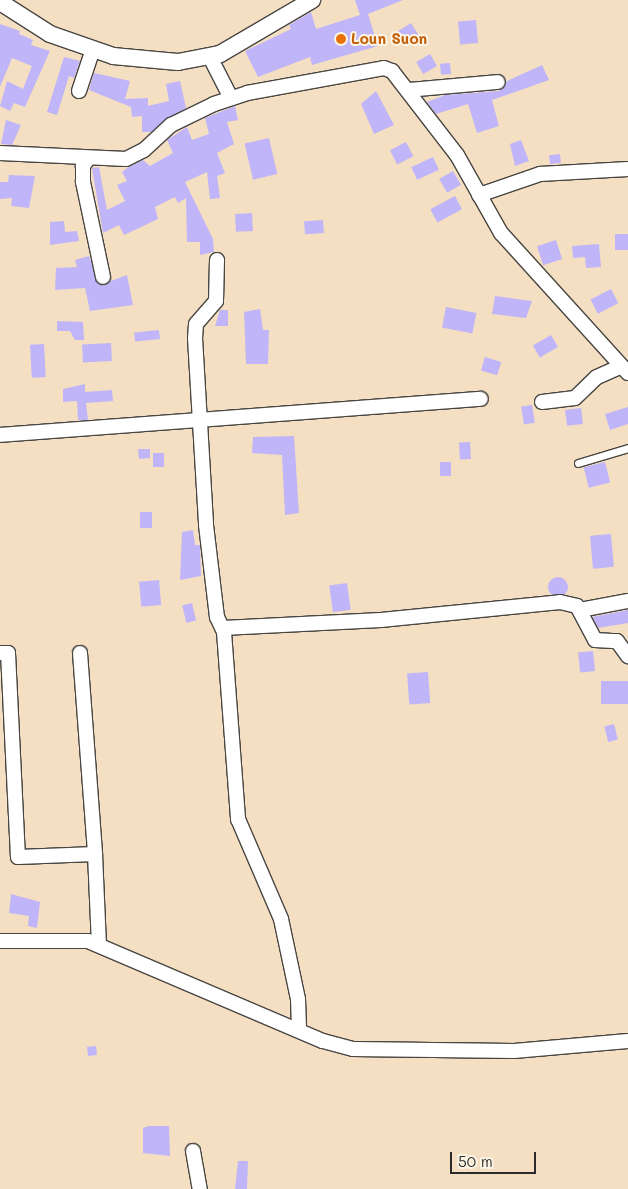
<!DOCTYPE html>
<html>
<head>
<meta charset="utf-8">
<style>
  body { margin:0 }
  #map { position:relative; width:628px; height:1189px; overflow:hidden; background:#f4dfc2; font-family:Mali,sans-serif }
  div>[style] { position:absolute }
  .building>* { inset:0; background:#c0b5f8; transform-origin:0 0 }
  .round { border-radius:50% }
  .roads { filter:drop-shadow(1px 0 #494642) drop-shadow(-1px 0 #494642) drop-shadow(0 1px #494642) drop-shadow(0 -1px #494642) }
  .service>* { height:7px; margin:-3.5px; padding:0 3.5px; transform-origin:3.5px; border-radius:3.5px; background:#fff }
  .minor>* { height:14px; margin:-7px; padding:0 7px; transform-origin:7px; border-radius:7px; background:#fff }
  .tertiary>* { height:16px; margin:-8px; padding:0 8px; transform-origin:8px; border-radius:8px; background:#fff }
  .dots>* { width:14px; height:14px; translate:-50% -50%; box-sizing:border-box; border:2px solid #fcf5e5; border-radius:50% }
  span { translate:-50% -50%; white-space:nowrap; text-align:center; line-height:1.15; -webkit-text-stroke:4px #fcf5e5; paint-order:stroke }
  .food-label { font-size:15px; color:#c56008; font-weight:700 }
  .left { translate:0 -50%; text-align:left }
  .scale { position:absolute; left:450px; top:1152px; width:86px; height:22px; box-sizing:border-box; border:2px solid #2b2b2b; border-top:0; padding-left:6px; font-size:15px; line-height:18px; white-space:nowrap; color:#2b2b2b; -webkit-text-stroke:4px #fcf5e5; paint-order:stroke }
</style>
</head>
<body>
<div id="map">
  <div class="building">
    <div style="clip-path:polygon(355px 0,403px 0,368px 14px,378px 46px,312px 65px,310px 57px,258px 77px,245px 51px,291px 29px,289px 25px,311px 12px,316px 29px,360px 15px)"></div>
    <div style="left:476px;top:20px;width:23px;height:18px;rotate:85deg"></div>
    <div style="left:411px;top:23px;width:15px;height:17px;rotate:58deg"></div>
    <div style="clip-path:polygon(0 24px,20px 31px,19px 34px,33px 40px,31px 45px,50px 51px,25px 107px,14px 103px,10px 111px,0 106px,7px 81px,23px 89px,32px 66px,12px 58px,0 87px)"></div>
    <div style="left:430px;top:54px;width:14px;height:16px;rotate:60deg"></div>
    <div style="clip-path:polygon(64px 57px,80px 61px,74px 78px,69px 76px,57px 115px,47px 112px)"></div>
    <div style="left:450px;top:63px;width:11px;height:10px;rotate:85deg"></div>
    <div style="clip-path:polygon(542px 65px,549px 80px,492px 100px,499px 126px,477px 133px,468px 104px,436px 114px,427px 102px,445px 95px,499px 91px,507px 81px)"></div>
    <div style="clip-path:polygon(94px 73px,130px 81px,125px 99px,148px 98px,148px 106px,169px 101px,166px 84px,180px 81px,186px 108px,151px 132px,142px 132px,142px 116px,132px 117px,131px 107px,89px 90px)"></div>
    <div style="clip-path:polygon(376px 91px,394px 125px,374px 134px,361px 104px)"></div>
    <div style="clip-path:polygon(235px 106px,238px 120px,227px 122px,234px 144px,217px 153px,225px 173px,217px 176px,220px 198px,210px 199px,207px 172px,185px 182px,213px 239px,214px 252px,200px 255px,200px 242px,187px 242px,186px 198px,178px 203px,175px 197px,155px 207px,158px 219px,124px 235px,119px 225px,103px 233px,92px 168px,99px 167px,107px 210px,125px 201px,117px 185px,127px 181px,122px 172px,127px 168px,143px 160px,150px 166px,173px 153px,167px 140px,187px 127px,192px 140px,209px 134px,205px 118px)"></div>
    <div style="clip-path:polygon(6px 120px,21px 125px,12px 145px,1px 144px)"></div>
    <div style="left:269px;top:138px;width:37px;height:25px;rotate:77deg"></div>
    <div style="clip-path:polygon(521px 140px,529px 161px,515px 166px,510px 144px)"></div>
    <div style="left:406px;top:142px;width:16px;height:18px;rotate:63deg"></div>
    <div style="left:560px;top:154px;width:9px;height:11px;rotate:84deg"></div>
    <div style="left:433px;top:157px;width:14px;height:24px;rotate:65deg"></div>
    <div style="left:453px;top:171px;width:16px;height:16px;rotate:60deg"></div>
    <div style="clip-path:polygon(9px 175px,35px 176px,29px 208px,11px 206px,12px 198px,0 199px,0 182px,8px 182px)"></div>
    <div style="left:455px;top:196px;width:15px;height:28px;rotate:62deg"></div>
    <div style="left:252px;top:213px;width:18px;height:17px;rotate:87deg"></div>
    <div style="left:323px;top:220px;width:13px;height:19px;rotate:86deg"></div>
    <div style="clip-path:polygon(64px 221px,65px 232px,77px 231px,79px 241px,50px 245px,50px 222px)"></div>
    <div style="left:628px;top:234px;width:16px;height:13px;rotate:90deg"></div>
    <div style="left:556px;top:240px;width:20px;height:20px;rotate:72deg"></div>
    <div style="clip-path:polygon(599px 244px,601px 267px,586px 268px,585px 257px,573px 258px,572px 246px)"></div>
    <div style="clip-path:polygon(89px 256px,100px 285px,127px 275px,133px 305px,90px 311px,85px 288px,55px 290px,56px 268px,77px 267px,75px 260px)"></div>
    <div style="left:611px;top:289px;width:16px;height:23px;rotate:63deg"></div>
    <div style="clip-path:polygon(495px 296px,532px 301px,526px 318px,492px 314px)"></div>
    <div style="left:446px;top:307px;width:31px;height:21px;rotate:11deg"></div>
    <div style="clip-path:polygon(260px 309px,263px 330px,269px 330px,268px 364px,246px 364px,244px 312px)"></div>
    <div style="clip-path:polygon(220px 310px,228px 310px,228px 326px,215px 326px)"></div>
    <div style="clip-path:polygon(57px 321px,83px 322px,84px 340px,75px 340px,70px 331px,57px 331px)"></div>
    <div style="left:159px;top:330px;width:9px;height:25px;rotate:84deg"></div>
    <div style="left:551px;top:335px;width:14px;height:21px;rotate:60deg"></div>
    <div style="left:111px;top:343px;width:18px;height:29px;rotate:87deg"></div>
    <div style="left:44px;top:344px;width:33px;height:14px;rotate:87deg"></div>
    <div style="left:485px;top:357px;width:17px;height:14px;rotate:17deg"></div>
    <div style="clip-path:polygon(85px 384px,85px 392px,112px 390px,113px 401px,86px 403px,88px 420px,78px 420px,77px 401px,63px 402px,63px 389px)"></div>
    <div style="left:532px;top:405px;width:18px;height:11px;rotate:81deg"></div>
    <div style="clip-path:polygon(628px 407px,628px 424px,610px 430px,605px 414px)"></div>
    <div style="left:581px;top:408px;width:16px;height:16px;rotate:83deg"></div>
    <div style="clip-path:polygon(294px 436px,299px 513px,285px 515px,282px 455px,252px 453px,253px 437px)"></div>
    <div style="left:470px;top:442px;width:17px;height:11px;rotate:87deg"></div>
    <div style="clip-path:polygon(138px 449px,150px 449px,150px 458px,139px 459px)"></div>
    <div style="left:153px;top:453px;width:11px;height:14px"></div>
    <div style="left:440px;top:462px;width:11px;height:14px"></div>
    <div style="left:605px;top:462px;width:21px;height:22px;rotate:76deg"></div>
    <div style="left:140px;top:512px;width:12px;height:16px"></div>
    <div style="clip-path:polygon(193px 530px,195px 545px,200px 545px,201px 576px,180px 580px,182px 532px)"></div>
    <div style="left:611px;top:534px;width:33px;height:21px;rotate:85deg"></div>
    <div class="round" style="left:548px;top:577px;width:20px;height:20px"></div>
    <div style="left:159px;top:580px;width:25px;height:20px;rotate:85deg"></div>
    <div style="left:347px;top:583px;width:27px;height:18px;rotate:82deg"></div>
    <div style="left:192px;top:603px;width:18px;height:10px;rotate:77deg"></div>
    <div style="clip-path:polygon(628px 610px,628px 623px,598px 628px,592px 617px)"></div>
    <div style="left:593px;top:651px;width:20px;height:15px;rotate:84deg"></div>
    <div style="left:428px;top:672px;width:31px;height:21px;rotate:86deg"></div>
    <div style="left:628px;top:681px;width:23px;height:27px;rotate:90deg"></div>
    <div style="left:614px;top:724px;width:16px;height:10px;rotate:76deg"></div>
    <div style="clip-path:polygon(11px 894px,40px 902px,37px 928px,28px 926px,29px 916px,9px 913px)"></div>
    <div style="left:96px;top:1046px;width:9px;height:9px;rotate:84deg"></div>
    <div style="clip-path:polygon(149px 1126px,169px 1126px,170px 1156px,143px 1153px,143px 1128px)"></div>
    <div style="clip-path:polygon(238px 1161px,248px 1161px,247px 1189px,235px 1189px)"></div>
  </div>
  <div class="roads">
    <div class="service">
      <div style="left:578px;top:463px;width:52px;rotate:-16.7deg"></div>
    </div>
    <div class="minor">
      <div style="left:210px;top:57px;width:46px;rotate:62.9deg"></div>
      <div style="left:408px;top:90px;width:90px;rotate:-5.1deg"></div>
      <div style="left:79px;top:91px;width:44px;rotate:-71.6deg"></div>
      <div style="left:0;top:153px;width:126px;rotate:2.7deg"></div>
      <div style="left:126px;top:159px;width:20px;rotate:-27deg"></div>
      <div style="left:144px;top:150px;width:37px;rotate:-43deg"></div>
      <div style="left:171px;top:125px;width:48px;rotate:-26deg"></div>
      <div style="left:214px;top:104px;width:35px;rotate:-18deg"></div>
      <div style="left:247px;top:93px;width:139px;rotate:-10.3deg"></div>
      <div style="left:384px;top:68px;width:9px;rotate:21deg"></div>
      <div style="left:392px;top:71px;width:106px;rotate:52.3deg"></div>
      <div style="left:457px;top:155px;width:90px;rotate:60.6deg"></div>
      <div style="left:501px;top:233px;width:189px;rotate:47.8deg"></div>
      <div style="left:88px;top:159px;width:9px;rotate:126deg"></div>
      <div style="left:83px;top:166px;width:16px;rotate:90deg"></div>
      <div style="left:83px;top:182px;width:97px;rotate:78.1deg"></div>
      <div style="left:479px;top:195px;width:65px;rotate:-19deg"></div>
      <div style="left:540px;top:174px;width:88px;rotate:-3.3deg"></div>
      <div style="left:217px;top:260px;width:41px;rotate:91.4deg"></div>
      <div style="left:216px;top:301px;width:30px;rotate:131deg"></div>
      <div style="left:196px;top:324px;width:14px;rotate:94deg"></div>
      <div style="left:195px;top:338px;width:187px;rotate:86.6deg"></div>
      <div style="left:206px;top:525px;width:93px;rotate:83.2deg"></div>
      <div style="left:217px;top:617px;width:17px;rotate:65deg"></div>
      <div style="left:224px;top:632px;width:188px;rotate:85.7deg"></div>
      <div style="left:238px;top:819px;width:109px;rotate:66.7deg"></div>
      <div style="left:281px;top:919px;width:82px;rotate:78deg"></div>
      <div style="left:298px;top:999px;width:30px;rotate:88deg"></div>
      <div style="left:542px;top:402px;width:33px;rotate:-7deg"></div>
      <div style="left:575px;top:398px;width:30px;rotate:-44deg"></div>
      <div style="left:597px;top:377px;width:27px;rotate:-24deg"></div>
      <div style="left:0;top:435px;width:482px;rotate:-4.3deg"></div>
      <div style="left:580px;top:610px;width:49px;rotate:-10.6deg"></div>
      <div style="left:223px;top:628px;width:158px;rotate:-2.9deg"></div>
      <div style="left:381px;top:620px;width:180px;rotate:-5.7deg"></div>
      <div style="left:560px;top:602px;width:17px;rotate:13deg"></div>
      <div style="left:577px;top:606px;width:38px;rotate:62deg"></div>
      <div style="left:595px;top:640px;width:22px;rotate:3deg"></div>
      <div style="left:617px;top:641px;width:19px;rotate:54deg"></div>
      <div style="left:0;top:653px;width:8px"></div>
      <div style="left:8px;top:653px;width:204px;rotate:87.2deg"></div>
      <div style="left:18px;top:857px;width:77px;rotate:-2.2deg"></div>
      <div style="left:95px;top:854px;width:91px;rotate:87.5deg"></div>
      <div style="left:80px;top:653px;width:202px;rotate:85.7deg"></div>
      <div style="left:0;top:941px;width:88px"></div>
      <div style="left:88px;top:941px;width:255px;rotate:23.1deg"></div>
      <div style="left:323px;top:1041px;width:31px;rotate:15deg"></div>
      <div style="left:353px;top:1049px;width:161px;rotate:0.7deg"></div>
      <div style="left:514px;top:1051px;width:114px;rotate:-5deg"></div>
      <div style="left:193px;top:1151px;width:39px;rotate:80deg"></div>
    </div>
    <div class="tertiary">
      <div style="left:0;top:2px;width:59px;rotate:32.6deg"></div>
      <div style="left:50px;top:34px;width:67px;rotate:19.2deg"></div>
      <div style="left:113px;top:56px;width:65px;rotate:5.3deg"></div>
      <div style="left:178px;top:62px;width:43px;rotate:-10.8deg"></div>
      <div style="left:220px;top:54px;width:107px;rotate:-30.4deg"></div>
    </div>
  </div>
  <div class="dots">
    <div style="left:341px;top:39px;background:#e8710a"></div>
  </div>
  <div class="food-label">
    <span class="left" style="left:351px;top:39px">Loun Suon</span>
  </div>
  <div class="scale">50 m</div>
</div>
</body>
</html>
